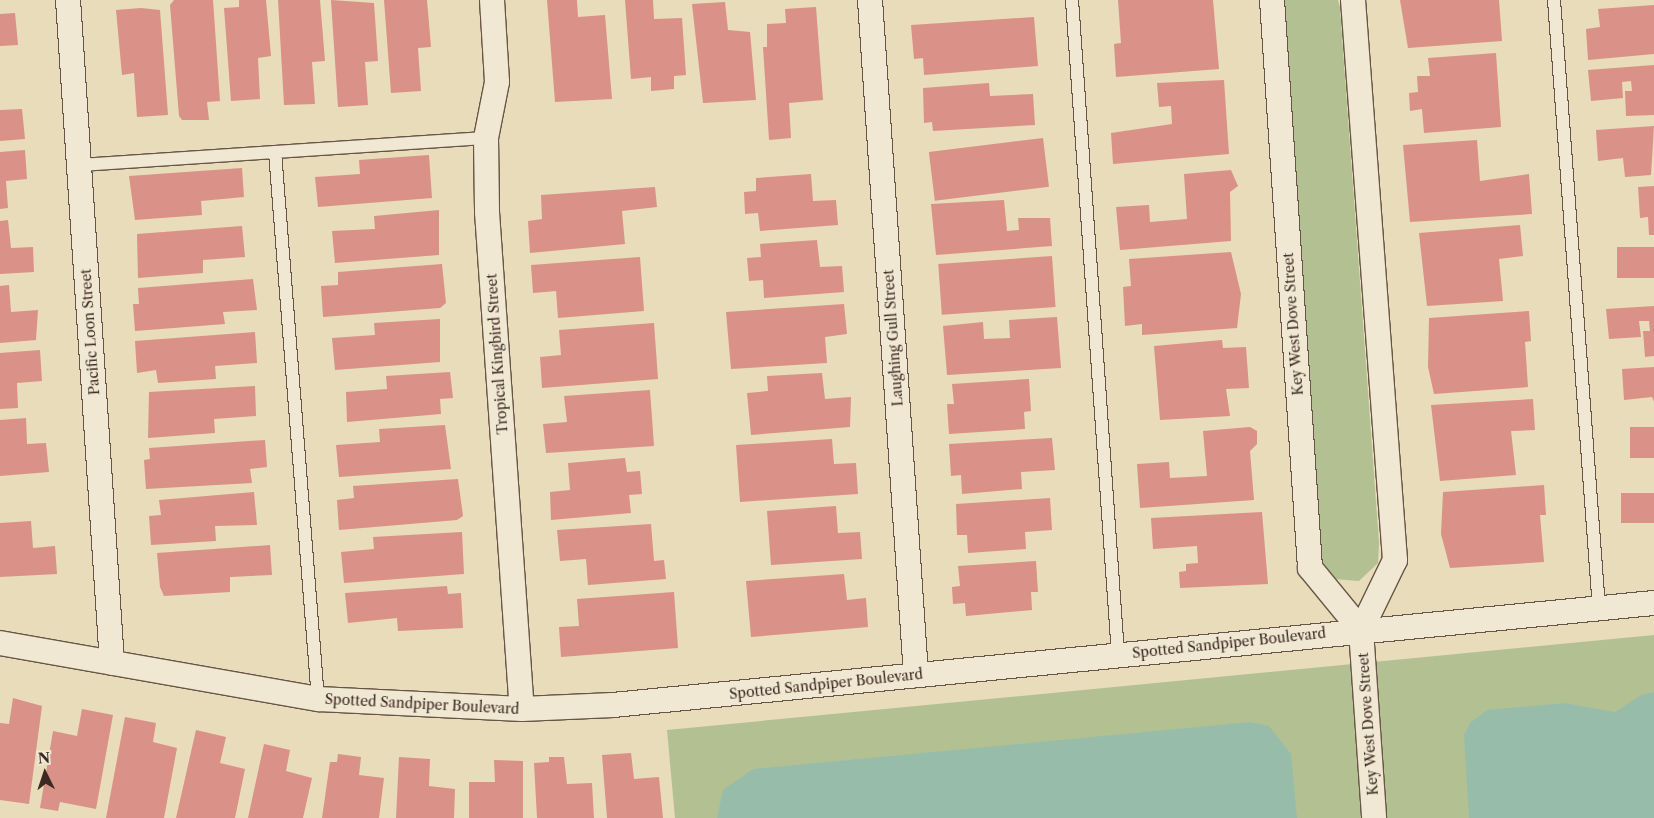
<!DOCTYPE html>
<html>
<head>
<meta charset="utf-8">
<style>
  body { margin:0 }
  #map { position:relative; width:1654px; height:818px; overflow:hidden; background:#e8dcba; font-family:"Libre Caslon Text",serif }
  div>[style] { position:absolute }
  .green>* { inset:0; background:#b3c192 }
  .water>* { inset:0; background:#98bcaa }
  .building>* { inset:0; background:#da9187; transform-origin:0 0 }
  .roads { filter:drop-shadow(1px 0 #675647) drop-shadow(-1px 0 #675647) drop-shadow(0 1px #675647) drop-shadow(0 -1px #675647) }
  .lane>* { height:12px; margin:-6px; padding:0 6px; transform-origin:6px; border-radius:6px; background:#f0e8d2 }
  .street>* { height:24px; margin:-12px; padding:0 12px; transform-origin:12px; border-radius:12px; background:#f0e8d2 }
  span { translate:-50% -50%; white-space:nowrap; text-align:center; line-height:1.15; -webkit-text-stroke:4px #f0e8d2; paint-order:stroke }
  .street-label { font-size:14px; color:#3c2921 }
  .north { position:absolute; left:20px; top:748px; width:50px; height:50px; -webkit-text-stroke:4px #f0e8d2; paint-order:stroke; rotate:356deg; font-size:14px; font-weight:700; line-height:20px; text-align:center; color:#3c2921 }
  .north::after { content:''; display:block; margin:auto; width:18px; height:22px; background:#3c2921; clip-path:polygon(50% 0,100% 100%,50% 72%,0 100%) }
</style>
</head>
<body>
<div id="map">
  <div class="green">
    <div style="clip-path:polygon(1280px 0,1338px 0,1340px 8px,1379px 543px,1378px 563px,1359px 581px,1334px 579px,1318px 555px)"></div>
    <div style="clip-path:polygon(1654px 635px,1654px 818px,675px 818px,667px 730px)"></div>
  </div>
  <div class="water">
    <div style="clip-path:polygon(1654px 692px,1654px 818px,1469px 818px,1464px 735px,1470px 723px,1487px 710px,1565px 703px,1615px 712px,1641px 695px)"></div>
    <div style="clip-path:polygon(1250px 722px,1269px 726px,1291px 754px,1297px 818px,717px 818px,723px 790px,753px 769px)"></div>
  </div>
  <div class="building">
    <div style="clip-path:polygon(174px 0,213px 0,220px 101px,207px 102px,209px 120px,182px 120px,179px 116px,170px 5px)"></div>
    <div style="clip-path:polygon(239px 0,266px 0,271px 56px,258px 58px,260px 99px,231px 101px,224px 8px,239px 7px)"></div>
    <div style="clip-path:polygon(278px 0,320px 0,325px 61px,312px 62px,315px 104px,284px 105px)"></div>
    <div style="clip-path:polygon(331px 0,374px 3px,378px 61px,365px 62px,368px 105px,338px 107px)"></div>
    <div style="clip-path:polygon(384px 0,427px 0,431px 47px,418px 48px,421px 91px,391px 93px)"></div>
    <div style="clip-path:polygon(547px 0,577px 0,578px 17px,605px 15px,612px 99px,555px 102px)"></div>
    <div style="clip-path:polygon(625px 0,653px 0,654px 19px,682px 18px,686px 75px,674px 76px,674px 89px,651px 91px,651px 77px,631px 79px)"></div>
    <div style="clip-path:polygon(1118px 0,1213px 0,1219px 69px,1116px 77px,1114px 44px,1121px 43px)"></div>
    <div style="clip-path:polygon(1400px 0,1499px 0,1502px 41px,1408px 48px)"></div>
    <div style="clip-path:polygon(725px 2px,728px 30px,750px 32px,756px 100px,703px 103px,692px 4px)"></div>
    <div style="clip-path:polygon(1654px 5px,1654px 54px,1588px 60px,1586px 29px,1600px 27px,1598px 9px)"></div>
    <div style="clip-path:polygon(816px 7px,823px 100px,789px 103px,791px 138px,769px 140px,763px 47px,767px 47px,767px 24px,786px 23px,785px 9px)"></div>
    <div style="clip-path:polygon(141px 8px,160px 10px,168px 115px,137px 117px,134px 73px,122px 75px,116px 10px)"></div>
    <div style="clip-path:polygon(15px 13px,18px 45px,0 46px,0 14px)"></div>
    <div style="clip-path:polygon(1034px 17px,1038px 66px,924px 75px,923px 58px,914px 59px,911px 25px)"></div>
    <div style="clip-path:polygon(1496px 53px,1501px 127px,1424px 133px,1422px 109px,1410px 111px,1409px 93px,1418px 92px,1417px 76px,1430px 76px,1428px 58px)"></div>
    <div style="clip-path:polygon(1654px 65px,1654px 115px,1626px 116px,1625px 91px,1632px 91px,1631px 81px,1622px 82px,1623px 98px,1591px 101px,1588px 70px)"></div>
    <div style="clip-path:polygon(1224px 80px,1229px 154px,1113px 164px,1111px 133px,1172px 124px,1171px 106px,1159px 107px,1157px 83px)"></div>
    <div style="clip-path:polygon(989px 83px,990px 96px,1033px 94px,1035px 125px,933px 131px,932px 122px,924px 123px,923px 88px)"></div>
    <div style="clip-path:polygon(22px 109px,25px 139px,0 141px,0 110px)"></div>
    <div style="clip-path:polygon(1654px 126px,1651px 175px,1625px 177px,1623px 158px,1598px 161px,1596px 130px)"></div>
    <div style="left:1043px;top:138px;width:49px;height:115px;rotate:83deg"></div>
    <div style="clip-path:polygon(1477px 140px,1480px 181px,1529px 174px,1532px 214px,1410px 222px,1403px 145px)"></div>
    <div style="clip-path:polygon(25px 150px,27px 179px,6px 181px,8px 208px,0 209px,0 152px)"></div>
    <div style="clip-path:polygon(429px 155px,432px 198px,318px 207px,315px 177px,360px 174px,359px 160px)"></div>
    <div style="clip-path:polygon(242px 168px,244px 197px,201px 201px,202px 215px,135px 220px,129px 176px)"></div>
    <div style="clip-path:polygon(1231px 170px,1238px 186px,1230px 192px,1231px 241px,1120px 250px,1116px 207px,1149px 205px,1150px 222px,1187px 219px,1184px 174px)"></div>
    <div style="clip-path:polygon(811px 174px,813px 201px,836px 200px,838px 225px,760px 231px,758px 213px,745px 214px,744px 192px,756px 191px,756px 178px)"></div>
    <div style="clip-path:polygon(1654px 186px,1654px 235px,1649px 235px,1648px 217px,1640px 218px,1638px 187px)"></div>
    <div style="clip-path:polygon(655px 187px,657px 207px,622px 211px,625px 244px,530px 253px,528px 221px,542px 219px,541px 195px)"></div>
    <div style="clip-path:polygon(1004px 200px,1007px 231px,1019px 230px,1018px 218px,1050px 218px,1052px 246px,936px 255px,931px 204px)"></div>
    <div style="clip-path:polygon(439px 210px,439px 255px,335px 263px,332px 231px,375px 229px,374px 216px)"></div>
    <div style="clip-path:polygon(8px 220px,11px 248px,33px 247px,34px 272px,0 274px,0 221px)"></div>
    <div style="clip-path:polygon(1520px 225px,1523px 256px,1499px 259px,1503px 301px,1427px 306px,1419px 233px)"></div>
    <div style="clip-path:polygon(242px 226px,245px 257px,203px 260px,203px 273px,138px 278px,137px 234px)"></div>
    <div style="clip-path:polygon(817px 240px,820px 267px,842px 266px,844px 292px,764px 298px,763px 280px,749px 281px,747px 258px,761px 257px,760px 244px)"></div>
    <div style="left:1654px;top:247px;width:31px;height:37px;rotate:90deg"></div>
    <div style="clip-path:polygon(1231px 252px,1241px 294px,1237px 328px,1142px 335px,1142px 324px,1125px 326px,1123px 287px,1131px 286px,1129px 259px)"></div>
    <div style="left:1052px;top:256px;width:51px;height:114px;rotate:86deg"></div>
    <div style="clip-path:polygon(640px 257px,644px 311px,558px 318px,556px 291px,533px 293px,531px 265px)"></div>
    <div style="clip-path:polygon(442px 264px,446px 303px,440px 308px,323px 317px,321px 286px,338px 285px,338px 272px)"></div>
    <div style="clip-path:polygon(253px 279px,257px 310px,223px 312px,225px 324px,135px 331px,133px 304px,139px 304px,138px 288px)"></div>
    <div style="clip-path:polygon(9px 285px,11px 312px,38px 310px,36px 340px,0 343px,0 286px)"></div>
    <div style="clip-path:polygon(844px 304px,847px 334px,825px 337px,827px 363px,731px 369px,726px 312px)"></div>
    <div style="clip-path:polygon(1654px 306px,1654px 356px,1645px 357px,1643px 331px,1650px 331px,1649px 321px,1639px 321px,1641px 337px,1609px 339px,1606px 309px)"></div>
    <div style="clip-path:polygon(1529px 311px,1531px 341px,1525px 342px,1528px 387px,1434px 394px,1428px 367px,1429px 318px)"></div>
    <div style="clip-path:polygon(1057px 317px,1061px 368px,947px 375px,943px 326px,983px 322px,984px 339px,1010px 338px,1009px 320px)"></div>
    <div style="clip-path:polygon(440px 319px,440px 362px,335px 370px,332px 338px,375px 335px,374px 323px)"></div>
    <div style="clip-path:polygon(654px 323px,658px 379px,542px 388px,540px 357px,561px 355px,559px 330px)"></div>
    <div style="clip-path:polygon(255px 332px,257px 363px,215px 366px,216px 379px,158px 383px,156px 370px,137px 373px,135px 341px)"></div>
    <div style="clip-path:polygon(1222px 340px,1223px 348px,1246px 347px,1249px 388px,1226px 389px,1230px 416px,1160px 420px,1154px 346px)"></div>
    <div style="clip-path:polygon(40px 350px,42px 381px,17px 383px,18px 408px,0 409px,0 353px)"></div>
    <div style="clip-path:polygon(1654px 367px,1654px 402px,1652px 397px,1624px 400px,1622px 369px)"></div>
    <div style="clip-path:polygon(450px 372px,453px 398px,440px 399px,441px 414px,347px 422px,346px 392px,387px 389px,386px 376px)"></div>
    <div style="clip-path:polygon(822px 373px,825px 399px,851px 397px,850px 427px,751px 435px,747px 393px,768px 391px,767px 376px)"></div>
    <div style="clip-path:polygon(1029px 379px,1031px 411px,1024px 412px,1025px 429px,949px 434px,947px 404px,954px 404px,952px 384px)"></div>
    <div style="clip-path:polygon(255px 386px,256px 416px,214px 419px,215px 433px,148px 438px,149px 392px)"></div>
    <div style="clip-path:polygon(650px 390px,654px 446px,546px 453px,543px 424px,567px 422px,564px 396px)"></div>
    <div style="clip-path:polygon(1533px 399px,1535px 430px,1511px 431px,1516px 475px,1440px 481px,1431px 405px)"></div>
    <div style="clip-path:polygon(26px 418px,27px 444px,46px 443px,49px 472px,0 476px,0 420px)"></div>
    <div style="clip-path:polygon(445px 425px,451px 469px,339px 477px,336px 445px,380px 442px,379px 429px)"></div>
    <div style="clip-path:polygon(1250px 427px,1257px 431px,1257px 444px,1250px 451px,1254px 500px,1140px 508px,1137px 464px,1169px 462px,1170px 478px,1207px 476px,1203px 431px)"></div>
    <div style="left:1654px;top:427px;width:31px;height:24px;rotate:90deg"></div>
    <div style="clip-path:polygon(1052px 438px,1055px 470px,1021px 472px,1022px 489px,962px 494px,961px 475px,951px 476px,949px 444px)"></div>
    <div style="clip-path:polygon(832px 439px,834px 464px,856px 463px,858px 494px,740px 502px,736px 445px)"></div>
    <div style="clip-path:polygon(265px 440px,267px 467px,250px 469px,252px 483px,146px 489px,144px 460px,150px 459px,149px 448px)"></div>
    <div style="clip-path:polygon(625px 458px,627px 472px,640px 471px,642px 494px,629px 495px,631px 513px,551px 520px,550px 492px,570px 490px,568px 463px)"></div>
    <div style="clip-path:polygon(458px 479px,463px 516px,457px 520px,339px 530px,337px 500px,354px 498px,353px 486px)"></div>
    <div style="clip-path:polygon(1544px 485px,1546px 515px,1540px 515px,1544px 562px,1450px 568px,1441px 534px,1443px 492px)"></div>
    <div style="clip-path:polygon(254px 492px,257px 525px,215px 526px,216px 541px,151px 545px,149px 516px,161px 515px,159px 500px)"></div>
    <div style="left:1654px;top:493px;width:30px;height:33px;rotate:90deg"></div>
    <div style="clip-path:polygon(1050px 498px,1052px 530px,1025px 532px,1026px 549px,968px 553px,967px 535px,957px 535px,956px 504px)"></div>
    <div style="clip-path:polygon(836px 506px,838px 533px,860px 532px,862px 559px,771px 565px,767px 511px)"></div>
    <div style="clip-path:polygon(1262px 512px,1268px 584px,1180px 588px,1179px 572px,1186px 571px,1186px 564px,1198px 563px,1197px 546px,1153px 549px,1151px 518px)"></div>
    <div style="clip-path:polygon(31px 521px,33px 548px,55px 546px,57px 574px,0 577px,0 523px)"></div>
    <div style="clip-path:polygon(651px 524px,654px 561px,664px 560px,666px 579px,588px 585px,586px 559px,560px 561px,557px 530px)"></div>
    <div style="clip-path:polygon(462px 532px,464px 574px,344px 583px,341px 552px,374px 549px,373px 537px)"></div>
    <div style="clip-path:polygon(270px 545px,272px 575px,230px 577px,230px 592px,164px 596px,160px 587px,157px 553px)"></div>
    <div style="clip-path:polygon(1036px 561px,1038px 592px,1031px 592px,1032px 610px,966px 616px,965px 603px,953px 604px,952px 587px,960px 586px,958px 566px)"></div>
    <div style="clip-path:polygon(844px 574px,847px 600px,866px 598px,868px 627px,751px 637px,746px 581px)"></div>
    <div style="clip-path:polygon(447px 586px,448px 594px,461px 593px,463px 628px,398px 631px,397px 618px,348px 623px,345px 593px)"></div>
    <div style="clip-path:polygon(674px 592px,678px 648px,561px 657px,559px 627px,579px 626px,577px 599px)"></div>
    <div style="clip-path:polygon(13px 698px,42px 706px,29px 804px,0 800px,0 723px,9px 724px)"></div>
    <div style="clip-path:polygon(82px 709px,113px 715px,96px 809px,60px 802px,58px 811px,40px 808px,53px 731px,77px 736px)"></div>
    <div style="clip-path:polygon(125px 717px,156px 723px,153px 742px,177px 748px,164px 818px,106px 818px)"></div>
    <div style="clip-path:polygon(196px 730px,226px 737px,220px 763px,245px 769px,235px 818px,176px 818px)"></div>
    <div style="clip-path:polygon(264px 744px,290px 750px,286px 771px,312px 778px,303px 818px,248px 818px)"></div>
    <div style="clip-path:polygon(631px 753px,634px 779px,659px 777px,663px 818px,607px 818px,602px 755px)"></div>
    <div style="clip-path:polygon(338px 754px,361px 757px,359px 775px,384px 778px,379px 818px,322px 818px,330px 762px,337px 762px)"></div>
    <div style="clip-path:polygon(399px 757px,430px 759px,429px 786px,455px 789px,454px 818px,396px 818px)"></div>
    <div style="clip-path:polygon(549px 757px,564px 757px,567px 784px,592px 783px,594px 818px,537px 818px,534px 763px,549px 762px)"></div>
    <div style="clip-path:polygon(494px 760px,523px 761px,523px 818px,469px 818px,469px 782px,495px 782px)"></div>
  </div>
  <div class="roads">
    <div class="lane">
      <div style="left:1072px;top:0;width:657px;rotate:85.98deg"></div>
      <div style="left:1554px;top:0;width:610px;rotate:85.77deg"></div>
      <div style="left:275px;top:152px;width:549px;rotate:85.51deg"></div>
      <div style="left:79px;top:165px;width:408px;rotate:-3.8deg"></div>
    </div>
    <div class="street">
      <div style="left:68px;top:0;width:664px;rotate:86.2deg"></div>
      <div style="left:492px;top:0;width:82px;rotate:86.5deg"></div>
      <div style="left:497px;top:82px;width:57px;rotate:101.1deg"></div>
      <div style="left:486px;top:138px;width:74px;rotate:89.2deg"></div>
      <div style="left:487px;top:212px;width:498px;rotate:86deg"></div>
      <div style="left:870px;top:0;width:677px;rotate:86.1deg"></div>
      <div style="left:1272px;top:0;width:569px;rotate:86.17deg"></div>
      <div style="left:1310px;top:568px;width:80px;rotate:50.6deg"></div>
      <div style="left:1353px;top:0;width:562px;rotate:85.71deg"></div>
      <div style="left:1395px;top:560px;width:78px;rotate:115.9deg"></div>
      <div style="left:1361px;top:630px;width:188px;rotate:86deg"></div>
      <div style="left:0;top:643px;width:323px;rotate:10deg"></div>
      <div style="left:318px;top:699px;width:204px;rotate:2.8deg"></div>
      <div style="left:522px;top:709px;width:91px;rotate:-2.5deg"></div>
      <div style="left:613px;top:705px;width:1046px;rotate:-5.6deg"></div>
    </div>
  </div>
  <div class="street-label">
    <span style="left:1293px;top:324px;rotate:-94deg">Key West Dove Street</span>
    <span style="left:90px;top:332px;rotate:-94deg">Pacific Loon Street</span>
    <span style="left:893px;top:338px;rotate:-94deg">Laughing Gull Street</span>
    <span style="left:497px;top:354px;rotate:-94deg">Tropical Kingbird Street</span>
    <span style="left:1229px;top:643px;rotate:-6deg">Spotted Sandpiper Boulevard</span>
    <span style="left:826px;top:684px;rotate:-6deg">Spotted Sandpiper Boulevard</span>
    <span style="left:422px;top:704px;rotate:3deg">Spotted Sandpiper Boulevard</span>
    <span style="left:1368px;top:724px;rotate:-94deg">Key West Dove Street</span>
  </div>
  <div class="north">N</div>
</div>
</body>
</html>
